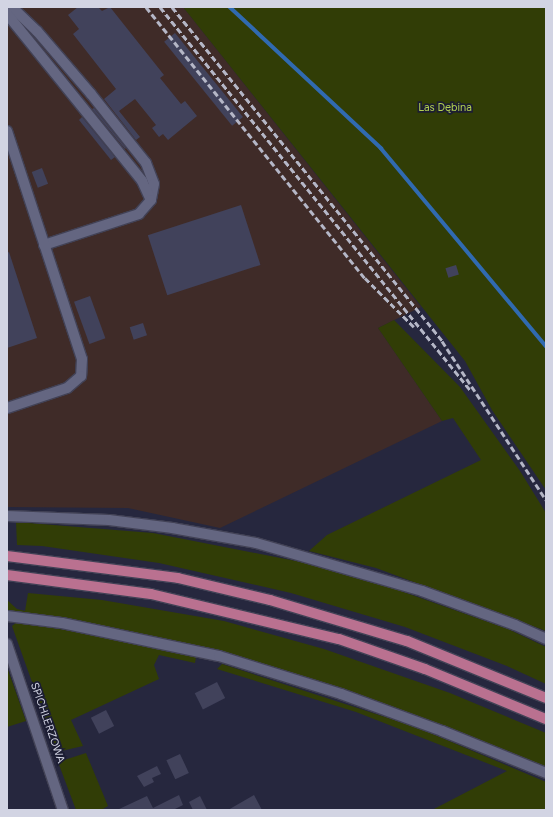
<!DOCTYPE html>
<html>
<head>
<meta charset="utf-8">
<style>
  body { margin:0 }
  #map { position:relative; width:553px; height:817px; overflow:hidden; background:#26273e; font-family:Figtree,sans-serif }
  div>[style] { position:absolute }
  .industrial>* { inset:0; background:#3f2b28 }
  .green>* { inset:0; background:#313d06 }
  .stream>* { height:3.5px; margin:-1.75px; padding:0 1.75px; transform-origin:1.75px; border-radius:1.75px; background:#306ab0 }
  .building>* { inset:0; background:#41425b; transform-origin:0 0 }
  .roads { filter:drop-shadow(1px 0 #424256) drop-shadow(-1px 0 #424256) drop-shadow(0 1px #424256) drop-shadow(0 -1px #424256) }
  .minor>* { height:10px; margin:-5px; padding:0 5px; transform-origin:5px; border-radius:5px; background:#646681 }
  .major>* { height:10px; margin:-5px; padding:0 5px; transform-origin:5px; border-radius:5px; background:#ba7190 }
  .rail>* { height:3px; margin-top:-1.5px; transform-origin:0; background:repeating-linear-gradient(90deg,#b5b7c7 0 6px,transparent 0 9px) }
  span { translate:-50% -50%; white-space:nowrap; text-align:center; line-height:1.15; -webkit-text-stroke:3.5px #1c1d33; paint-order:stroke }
  .park-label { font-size:11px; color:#b2d051 }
  .street-label { font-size:11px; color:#d2d4e3 }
  .frame { position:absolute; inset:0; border:8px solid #d2d4e3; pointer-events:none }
</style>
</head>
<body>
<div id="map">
  <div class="industrial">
    <div style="clip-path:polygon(7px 7px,183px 7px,421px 307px,378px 328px,442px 421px,220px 528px,128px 508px,7px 507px)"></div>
  </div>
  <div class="green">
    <div style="clip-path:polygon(183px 7px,546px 7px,546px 490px,492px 410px,465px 361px)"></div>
    <div style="clip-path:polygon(394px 320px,460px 387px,520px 471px,546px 513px,546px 631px,376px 568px,309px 551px,327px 535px,481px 460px,453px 418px,442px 421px,378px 328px)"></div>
    <div style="clip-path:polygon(16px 522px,153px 533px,306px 563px,395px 589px,508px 629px,546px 647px,546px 684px,507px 666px,405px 627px,291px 593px,159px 563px,42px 546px,17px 545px)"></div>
    <div style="clip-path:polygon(28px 593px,102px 600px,224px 621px,324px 649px,450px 693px,546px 733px,546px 771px,195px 646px,57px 618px,7px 611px,7px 600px,17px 609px,25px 611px)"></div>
    <div style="clip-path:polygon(17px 622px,119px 639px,196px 657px,195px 663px,159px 655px,154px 665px,159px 679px,71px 720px,83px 746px,57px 752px,12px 626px)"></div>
    <div style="clip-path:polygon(222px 664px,416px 727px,546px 782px,546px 810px,432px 810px,507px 771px,356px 712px,217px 669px)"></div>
    <div style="clip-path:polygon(7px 667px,26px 721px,7px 727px)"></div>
    <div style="clip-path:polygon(86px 753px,108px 806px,101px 810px,76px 810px,58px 762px)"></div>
  </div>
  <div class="stream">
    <div style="left:230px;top:7px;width:207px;rotate:43deg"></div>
    <div style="left:381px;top:148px;width:258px;rotate:50.2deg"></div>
  </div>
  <div class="building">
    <div style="clip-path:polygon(78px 7px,98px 7px,102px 11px,110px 7px,164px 75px,160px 78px,181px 104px,185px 101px,197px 116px,168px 140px,163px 134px,159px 137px,152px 128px,156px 125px,135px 99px,119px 111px,140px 137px,136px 140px,104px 99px,116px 89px,73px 34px,79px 29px,68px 15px)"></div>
    <div style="left:175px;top:33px;width:108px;height:14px;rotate:51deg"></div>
    <div style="clip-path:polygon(94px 108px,126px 148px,125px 149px,92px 109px)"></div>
    <div style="clip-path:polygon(82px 117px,115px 157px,111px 160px,79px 120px)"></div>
    <div style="left:42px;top:168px;width:17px;height:11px;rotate:69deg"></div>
    <div style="left:241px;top:205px;width:63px;height:98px;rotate:72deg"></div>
    <div style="clip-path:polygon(9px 252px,37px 338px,7px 348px,7px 253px)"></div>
    <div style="left:456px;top:265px;width:10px;height:11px;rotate:73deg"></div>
    <div style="left:90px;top:296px;width:45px;height:17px;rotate:70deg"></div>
    <div style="left:143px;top:323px;width:13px;height:14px;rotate:72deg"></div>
    <div style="left:217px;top:682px;width:18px;height:25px;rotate:63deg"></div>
    <div style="left:106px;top:710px;width:18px;height:17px;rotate:63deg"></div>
    <div style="left:180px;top:754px;width:21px;height:15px;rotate:65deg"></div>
    <div style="clip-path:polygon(157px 766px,161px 774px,152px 778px,154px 782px,144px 787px,137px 776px)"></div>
    <div style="clip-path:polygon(179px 795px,183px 805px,173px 810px,117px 810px,147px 796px,153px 808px)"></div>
    <div style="clip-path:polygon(254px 795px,262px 810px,228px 810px)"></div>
    <div style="clip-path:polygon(200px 796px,207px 810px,193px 810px,189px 802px)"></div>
  </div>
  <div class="roads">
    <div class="minor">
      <div style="left:12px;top:7px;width:35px;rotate:44deg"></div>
      <div style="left:37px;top:31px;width:83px;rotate:49.4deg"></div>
      <div style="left:91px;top:94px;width:88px;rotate:51.4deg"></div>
      <div style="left:146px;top:163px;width:22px;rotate:69deg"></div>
      <div style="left:154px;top:184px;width:16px;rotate:101deg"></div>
      <div style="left:7px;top:14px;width:215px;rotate:51deg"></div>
      <div style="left:142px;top:181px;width:21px;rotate:65deg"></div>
      <div style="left:151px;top:200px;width:18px;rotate:131deg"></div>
      <div style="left:139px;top:214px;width:100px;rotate:161.9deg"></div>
      <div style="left:7px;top:131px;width:240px;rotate:71.8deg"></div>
      <div style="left:82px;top:359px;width:17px;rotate:93deg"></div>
      <div style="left:81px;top:376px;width:18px;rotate:139deg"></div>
      <div style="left:67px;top:388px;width:63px;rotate:161.6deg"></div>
      <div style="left:7px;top:516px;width:102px;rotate:2.2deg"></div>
      <div style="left:109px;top:520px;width:64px;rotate:7.2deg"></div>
      <div style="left:172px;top:528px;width:85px;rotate:10.1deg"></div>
      <div style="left:256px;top:543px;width:173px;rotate:16.1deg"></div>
      <div style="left:422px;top:591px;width:99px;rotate:20.1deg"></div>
      <div style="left:515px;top:625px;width:34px;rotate:24deg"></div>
      <div style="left:7px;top:616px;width:55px;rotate:7.3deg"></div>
      <div style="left:62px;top:623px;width:160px;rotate:11.9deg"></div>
      <div style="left:219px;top:656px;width:128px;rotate:17.3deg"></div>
      <div style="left:341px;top:694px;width:108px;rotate:20.1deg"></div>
      <div style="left:442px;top:731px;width:112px;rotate:22deg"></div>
      <div style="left:7px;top:644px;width:175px;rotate:71.4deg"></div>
    </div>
    <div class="major">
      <div style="left:7px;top:556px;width:172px;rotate:7.3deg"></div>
      <div style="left:178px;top:578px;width:95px;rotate:13.4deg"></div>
      <div style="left:270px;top:600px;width:143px;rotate:16.7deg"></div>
      <div style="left:407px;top:641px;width:150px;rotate:22.3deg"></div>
      <div style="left:7px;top:575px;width:145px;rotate:7.5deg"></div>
      <div style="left:151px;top:594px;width:193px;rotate:13.5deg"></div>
      <div style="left:339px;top:639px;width:91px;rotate:19.2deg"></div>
      <div style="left:425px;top:669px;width:131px;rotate:22.5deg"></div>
    </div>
  </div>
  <div class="rail">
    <div style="left:146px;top:7px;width:348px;rotate:51.1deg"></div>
    <div style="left:365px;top:278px;width:69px;rotate:45deg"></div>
    <div style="left:160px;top:7px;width:494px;rotate:51deg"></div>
    <div style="left:172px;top:7px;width:429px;rotate:51deg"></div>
    <div style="left:442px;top:341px;width:190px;rotate:56.8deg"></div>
  </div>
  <div class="park-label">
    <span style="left:445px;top:108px">Las Dębina</span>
  </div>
  <div class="street-label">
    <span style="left:47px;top:723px;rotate:71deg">SPICHLERZOWA</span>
  </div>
  <div class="frame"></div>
</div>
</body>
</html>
